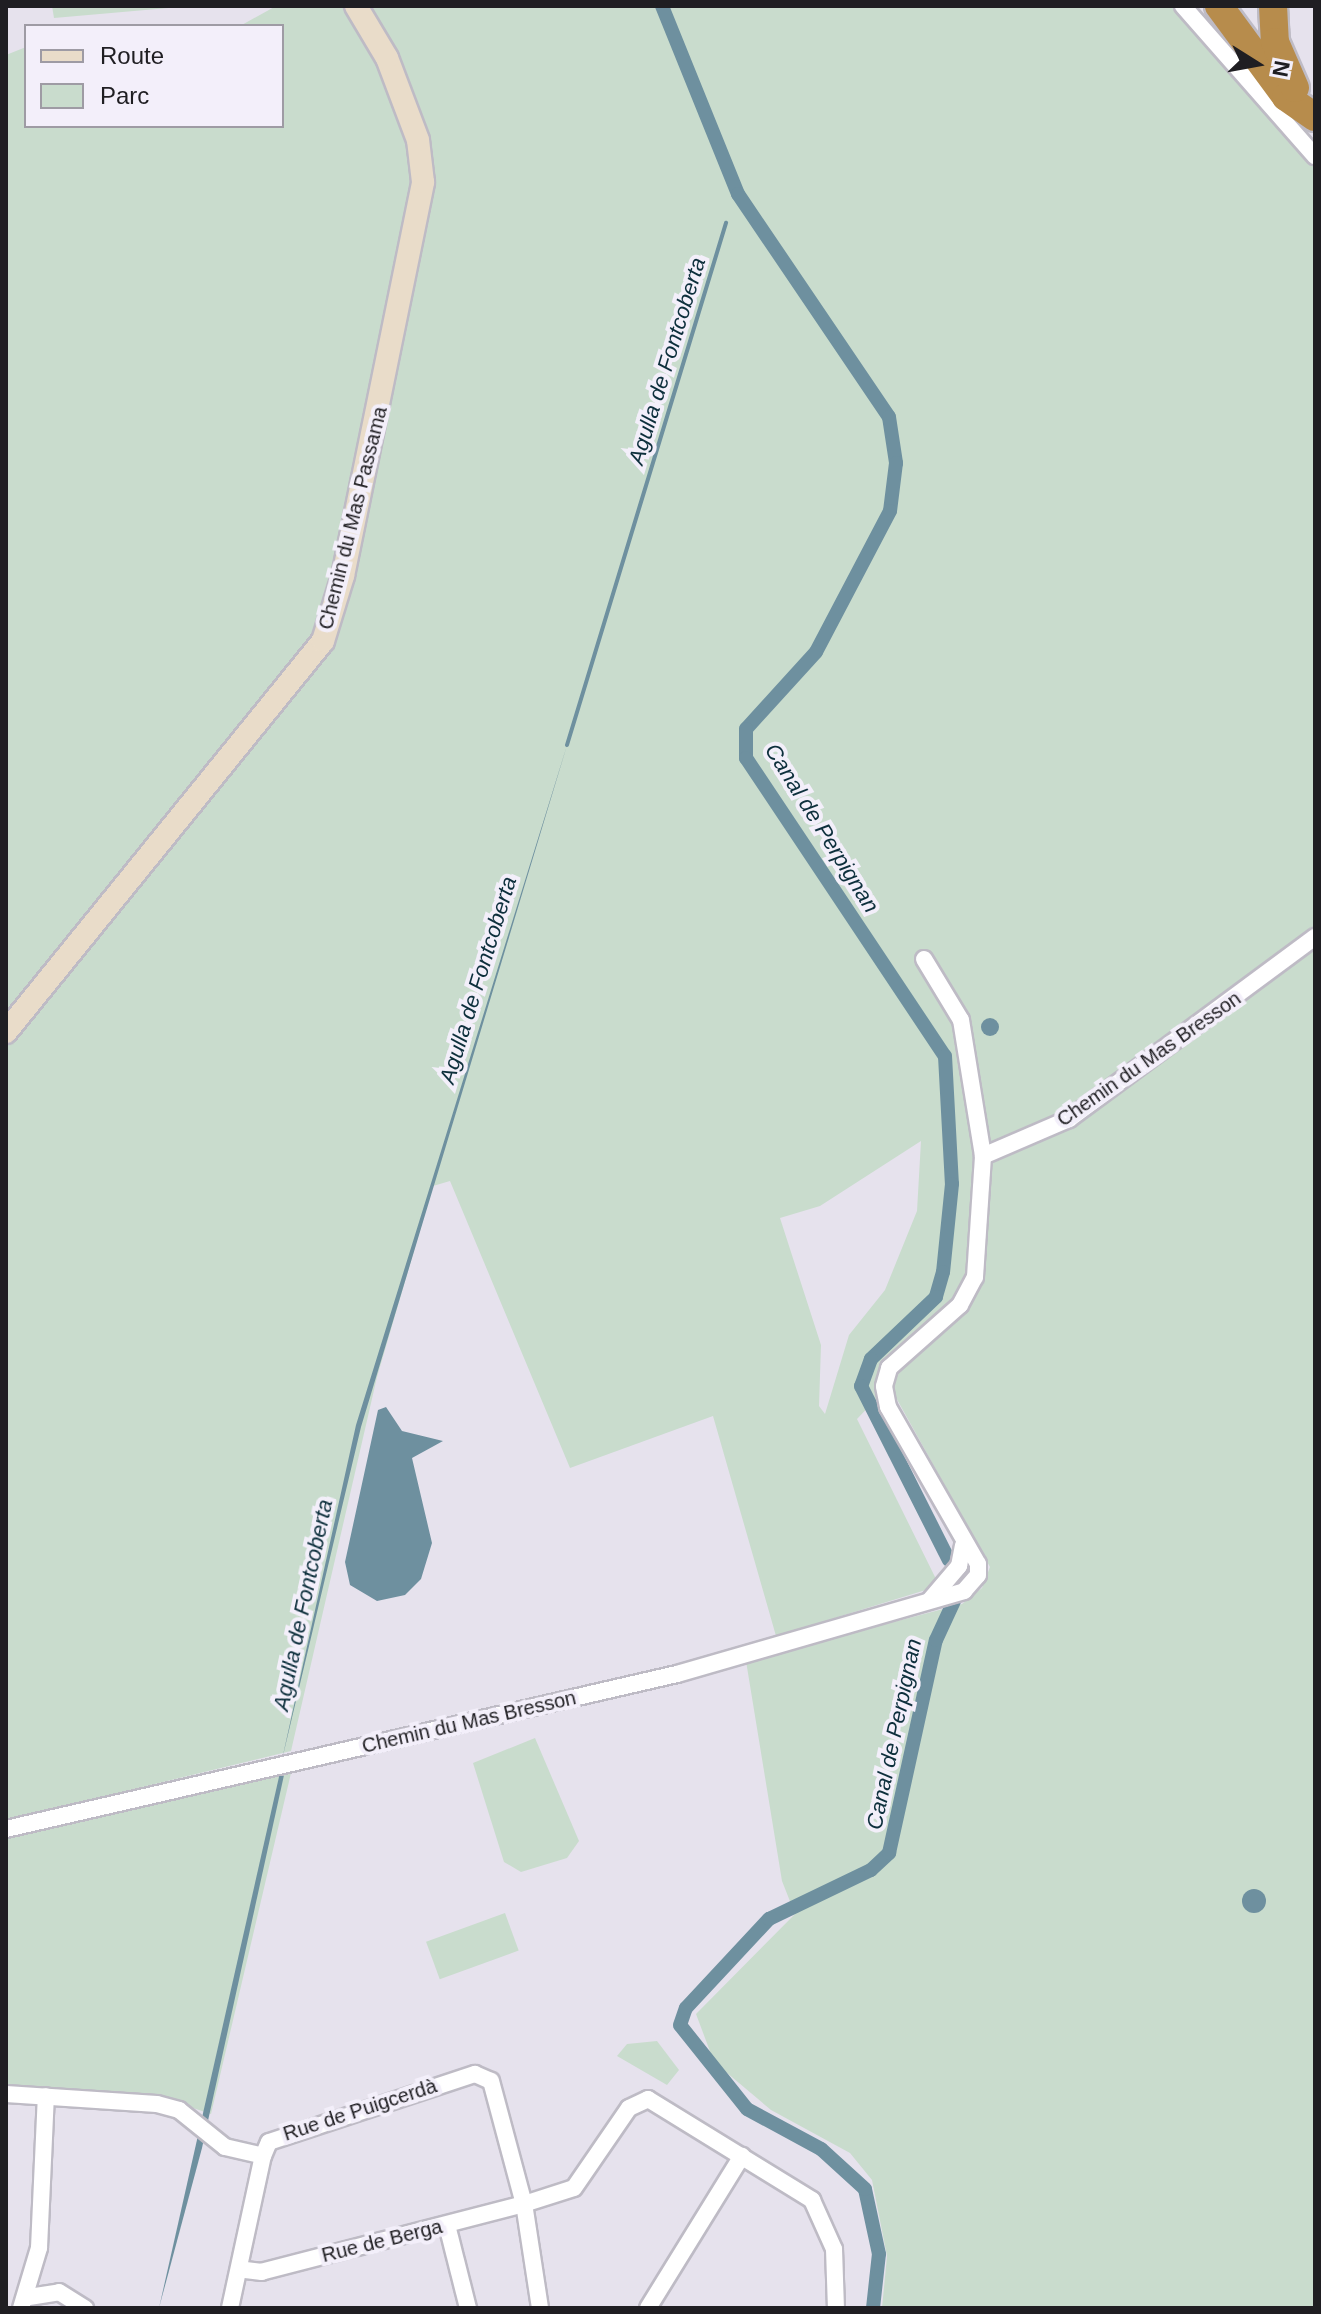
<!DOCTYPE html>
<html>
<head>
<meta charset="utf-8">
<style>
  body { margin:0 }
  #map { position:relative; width:1321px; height:2314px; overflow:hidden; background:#e6e2ed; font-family:Helvetica,sans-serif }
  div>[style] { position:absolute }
  .green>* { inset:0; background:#c9dccd; transform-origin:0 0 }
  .water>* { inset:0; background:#6e909f }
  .round { border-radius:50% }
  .stream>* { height:4px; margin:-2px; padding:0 2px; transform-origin:2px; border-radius:2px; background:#6e909f }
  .canal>* { height:14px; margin:-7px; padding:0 7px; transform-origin:7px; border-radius:7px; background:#6e909f }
  .roads { filter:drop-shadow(2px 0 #bebbc5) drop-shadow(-2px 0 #bebbc5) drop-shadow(0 2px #bebbc5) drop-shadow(0 -2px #bebbc5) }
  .street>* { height:16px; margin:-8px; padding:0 8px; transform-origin:8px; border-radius:8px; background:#fff }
  .secondary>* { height:22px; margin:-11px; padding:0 11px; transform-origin:11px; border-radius:11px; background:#e9dcc9 }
  .highway>* { height:28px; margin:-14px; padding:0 14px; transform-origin:14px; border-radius:14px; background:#b78c4c }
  span { translate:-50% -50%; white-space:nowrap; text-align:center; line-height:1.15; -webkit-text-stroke:8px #f3effa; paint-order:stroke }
  .street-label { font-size:20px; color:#1f1e22 }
  .water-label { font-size:22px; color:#0d2f3c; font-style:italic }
  .frame { position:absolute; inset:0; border:8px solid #1f1e22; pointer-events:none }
  .legend { position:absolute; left:24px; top:24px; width:260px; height:104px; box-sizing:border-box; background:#f3effa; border:2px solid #9e9ba4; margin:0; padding:10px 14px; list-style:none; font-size:24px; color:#1f1e22 }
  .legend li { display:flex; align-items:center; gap:16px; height:40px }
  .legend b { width:40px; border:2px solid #9e9ba4 }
  .north { position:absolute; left:1217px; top:24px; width:80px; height:80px; -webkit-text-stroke:6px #f3effa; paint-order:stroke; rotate:101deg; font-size:22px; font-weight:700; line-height:32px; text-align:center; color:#1f1e22 }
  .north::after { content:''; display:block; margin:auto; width:28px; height:36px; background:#1f1e22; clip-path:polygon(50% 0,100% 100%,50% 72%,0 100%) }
</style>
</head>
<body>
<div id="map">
  <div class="green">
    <div style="clip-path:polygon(52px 6px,191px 6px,54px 18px)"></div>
    <div style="clip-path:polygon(276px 6px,347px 6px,380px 61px,411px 141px,415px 182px,336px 574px,316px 638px,6px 1020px,6px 55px,26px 47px,26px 126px,282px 126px,282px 26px,240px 26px)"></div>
    <div style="clip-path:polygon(evenodd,363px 6px,1175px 6px,1315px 164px,1315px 928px,1066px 1113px,977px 1152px,968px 1275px,955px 1301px,884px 1365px,879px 1396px,857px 1419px,936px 1579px,929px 1589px,776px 1636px,713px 1416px,570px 1468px,450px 1181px,433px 1186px,377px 1377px,291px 1751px,6px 1820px,6px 1043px,291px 701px,329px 644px,350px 578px,430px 182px,363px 6px,921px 1141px,917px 1211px,885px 1290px,849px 1335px,825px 1414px,819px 1406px,821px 1345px,780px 1218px,820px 1206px,921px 1141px)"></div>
    <div style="clip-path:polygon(1315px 946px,1315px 2308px,882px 2308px,887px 2256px,872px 2180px,850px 2153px,771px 2110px,714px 2062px,696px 2014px,795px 1914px,782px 1881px,746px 1661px,962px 1604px,982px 1588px,990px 1567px,889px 1385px,981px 1279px,990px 1160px,1072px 1124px)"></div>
    <div style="clip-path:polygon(535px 1738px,579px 1841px,567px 1858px,521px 1872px,504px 1862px,473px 1763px)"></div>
    <div style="clip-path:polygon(291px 1773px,211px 2114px,181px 2104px,6px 2088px,6px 1837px)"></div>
    <div style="left:505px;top:1913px;width:40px;height:84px;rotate:70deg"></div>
    <div style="clip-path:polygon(657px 2041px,679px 2070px,667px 2085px,617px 2056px,627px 2044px)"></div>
  </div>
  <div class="water">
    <div style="clip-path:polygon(568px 742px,361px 1427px,281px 1764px,356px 1425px)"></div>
    <div class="round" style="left:981px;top:1018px;width:18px;height:18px"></div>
    <div style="clip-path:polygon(386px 1407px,402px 1431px,443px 1441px,412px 1458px,432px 1543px,421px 1579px,405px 1595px,377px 1601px,350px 1585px,345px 1562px,378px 1410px)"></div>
    <div style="clip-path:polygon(286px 1766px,202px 2148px,159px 2308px,281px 1768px)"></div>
    <div class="round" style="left:1242px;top:1889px;width:24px;height:24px"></div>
  </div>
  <div class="stream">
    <div style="left:567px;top:745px;width:546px;rotate:-73.06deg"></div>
  </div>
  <div class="canal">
    <div style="left:662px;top:6px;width:203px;rotate:68deg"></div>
    <div style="left:738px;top:194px;width:269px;rotate:55.9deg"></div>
    <div style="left:889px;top:417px;width:47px;rotate:81.3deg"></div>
    <div style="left:896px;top:463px;width:48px;rotate:97.1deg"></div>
    <div style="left:890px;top:511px;width:159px;rotate:117.7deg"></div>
    <div style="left:816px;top:652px;width:104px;rotate:132.3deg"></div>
    <div style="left:746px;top:729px;width:29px;rotate:90deg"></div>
    <div style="left:746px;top:758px;width:358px;rotate:56.3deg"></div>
    <div style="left:945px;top:1056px;width:128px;rotate:86.9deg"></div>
    <div style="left:952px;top:1184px;width:88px;rotate:95.8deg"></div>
    <div style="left:943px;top:1272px;width:26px;rotate:106deg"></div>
    <div style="left:936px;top:1297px;width:90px;rotate:136.4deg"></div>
    <div style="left:871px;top:1359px;width:29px;rotate:110deg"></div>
    <div style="left:861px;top:1386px;width:195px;rotate:63.2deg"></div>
    <div style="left:873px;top:2308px;width:54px;rotate:-83.7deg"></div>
    <div style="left:879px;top:2254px;width:66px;rotate:-102.2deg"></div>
    <div style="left:865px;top:2189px;width:59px;rotate:-137.7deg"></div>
    <div style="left:821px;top:2149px;width:84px;rotate:-151.6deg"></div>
    <div style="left:747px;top:2109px;width:107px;rotate:-128.6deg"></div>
    <div style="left:680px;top:2025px;width:18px;rotate:-71deg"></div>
    <div style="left:686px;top:2008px;width:122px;rotate:-47deg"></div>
    <div style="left:769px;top:1919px;width:113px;rotate:-25.7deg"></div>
    <div style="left:871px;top:1870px;width:25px;rotate:-43deg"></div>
    <div style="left:889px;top:1853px;width:218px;rotate:-77.6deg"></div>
    <div style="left:936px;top:1640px;width:43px;rotate:-65.2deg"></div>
  </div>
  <div class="roads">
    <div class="street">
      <div style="left:1183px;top:6px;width:200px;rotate:48.7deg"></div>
      <div style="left:924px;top:959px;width:71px;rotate:58.8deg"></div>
      <div style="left:961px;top:1020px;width:138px;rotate:80.8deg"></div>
      <div style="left:930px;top:1600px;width:45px;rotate:-49.5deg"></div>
      <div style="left:959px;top:1566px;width:21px;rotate:-79deg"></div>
      <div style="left:6px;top:1829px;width:689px;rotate:-13.01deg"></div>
      <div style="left:677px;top:1674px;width:299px;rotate:-16.1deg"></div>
      <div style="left:964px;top:1591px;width:21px;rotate:-49deg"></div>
      <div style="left:978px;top:1575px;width:11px;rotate:-90deg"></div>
      <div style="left:978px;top:1564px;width:181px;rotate:-119.8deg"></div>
      <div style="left:888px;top:1407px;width:21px;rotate:-101deg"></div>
      <div style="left:884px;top:1386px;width:19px;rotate:-74deg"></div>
      <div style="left:889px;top:1368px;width:95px;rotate:-41.6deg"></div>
      <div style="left:960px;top:1305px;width:32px;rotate:-62deg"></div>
      <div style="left:975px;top:1277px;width:121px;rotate:-86.2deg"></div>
      <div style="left:983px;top:1156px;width:94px;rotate:-23.3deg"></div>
      <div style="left:1069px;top:1119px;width:306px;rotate:-36.5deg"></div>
      <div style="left:6px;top:2094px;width:151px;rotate:3.8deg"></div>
      <div style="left:157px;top:2104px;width:23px;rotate:15deg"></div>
      <div style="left:179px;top:2110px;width:59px;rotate:38.8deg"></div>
      <div style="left:225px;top:2147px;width:39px;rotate:13deg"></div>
      <div style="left:447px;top:2225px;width:86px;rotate:75.8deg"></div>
      <div style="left:29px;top:2297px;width:30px;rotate:-9deg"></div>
      <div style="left:59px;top:2292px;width:31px;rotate:32deg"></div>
      <div style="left:21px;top:2308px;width:63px;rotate:-73.3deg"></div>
      <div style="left:39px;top:2248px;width:152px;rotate:-87.4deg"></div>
      <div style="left:230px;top:2308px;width:156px;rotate:-77.8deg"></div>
      <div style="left:263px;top:2156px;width:15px;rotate:-67deg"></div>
      <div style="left:269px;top:2142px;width:217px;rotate:-18.3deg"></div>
      <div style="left:475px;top:2074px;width:17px;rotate:24deg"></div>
      <div style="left:491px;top:2081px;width:127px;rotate:75deg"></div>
      <div style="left:524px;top:2204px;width:271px;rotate:165.5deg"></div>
      <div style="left:262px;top:2272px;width:23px;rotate:-173deg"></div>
      <div style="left:540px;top:2308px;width:105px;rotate:-98.7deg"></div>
      <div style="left:524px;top:2204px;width:52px;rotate:-17.7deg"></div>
      <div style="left:574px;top:2188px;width:97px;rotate:-55.5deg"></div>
      <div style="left:629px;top:2108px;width:21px;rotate:-25deg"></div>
      <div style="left:648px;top:2099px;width:193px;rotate:31.6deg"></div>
      <div style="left:812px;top:2200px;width:54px;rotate:65.8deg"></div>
      <div style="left:834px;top:2249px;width:59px;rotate:88.1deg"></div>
      <div style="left:648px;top:2308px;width:179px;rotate:-58.3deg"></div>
    </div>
    <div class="secondary">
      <div style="left:6px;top:1032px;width:503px;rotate:-50.97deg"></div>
      <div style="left:323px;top:641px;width:68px;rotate:-72.9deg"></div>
      <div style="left:343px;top:576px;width:402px;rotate:-78.5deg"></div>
      <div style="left:423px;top:182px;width:42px;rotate:-96.8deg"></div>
      <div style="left:418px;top:140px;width:88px;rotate:-110.7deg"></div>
      <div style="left:387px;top:58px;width:61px;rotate:-120.8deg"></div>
    </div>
    <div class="highway">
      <div style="left:1219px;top:6px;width:113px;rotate:53.6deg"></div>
      <div style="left:1286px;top:97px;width:35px;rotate:35deg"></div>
      <div style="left:1273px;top:6px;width:36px;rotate:87deg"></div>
      <div style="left:1275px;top:42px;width:50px;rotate:66.5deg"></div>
    </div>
  </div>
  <div class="street-label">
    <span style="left:353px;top:518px;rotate:-76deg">Chemin du Mas Passama</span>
    <span style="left:1149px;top:1059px;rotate:-35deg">Chemin du Mas Bresson</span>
    <span style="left:469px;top:1722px;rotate:-13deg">Chemin du Mas Bresson</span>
    <span style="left:360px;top:2110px;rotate:-18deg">Rue de Puigcerdà</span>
    <span style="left:382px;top:2241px;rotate:-14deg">Rue de Berga</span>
  </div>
  <div class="water-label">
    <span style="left:667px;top:361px;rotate:-73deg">Agulla de Fontcoberta</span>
    <span style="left:822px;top:828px;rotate:58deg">Canal de Perpignan</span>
    <span style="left:478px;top:980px;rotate:-73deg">Agulla de Fontcoberta</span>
    <span style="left:303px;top:1605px;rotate:-78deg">Agulla de Fontcoberta</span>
    <span style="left:894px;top:1734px;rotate:-78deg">Canal de Perpignan</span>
  </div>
  <div class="frame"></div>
  <ul class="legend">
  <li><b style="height:10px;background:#e9dcc9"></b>Route</li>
  <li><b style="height:22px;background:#c9dccd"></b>Parc</li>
  </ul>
  <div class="north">N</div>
</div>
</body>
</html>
